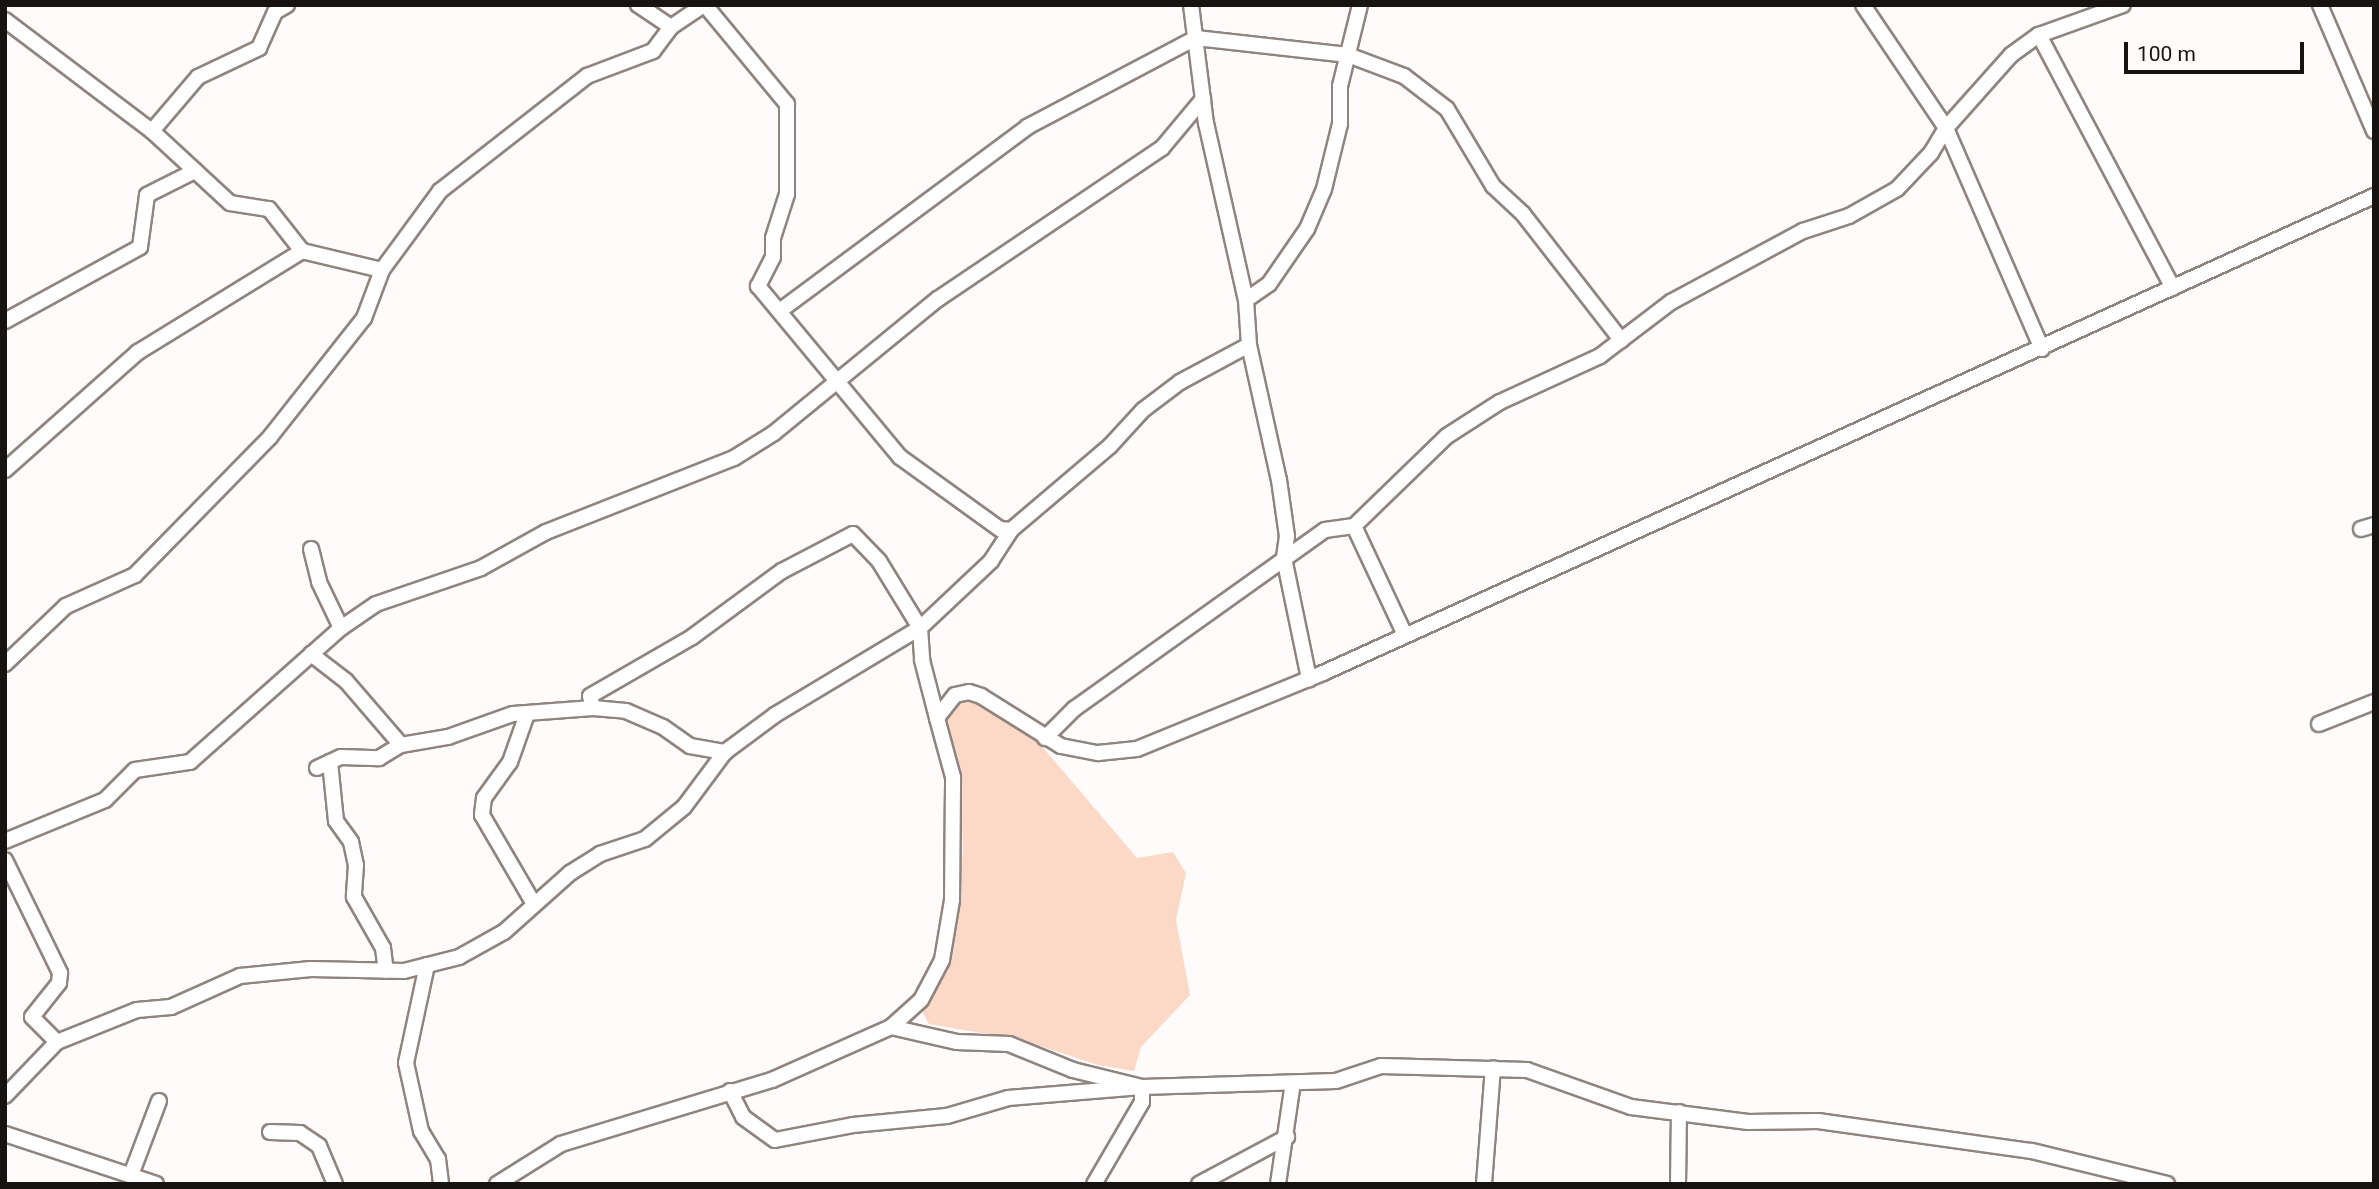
<!DOCTYPE html>
<html>
<head>
<meta charset="utf-8">
<style>
  body { margin:0 }
  #map { position:relative; width:2379px; height:1189px; overflow:hidden; background:#fefbfa; font-family:Roboto,sans-serif }
  div>[style] { position:absolute }
  .green>* { inset:0; background:#fcd9c7 }
  .roads { filter:drop-shadow(2px 0 #90847e) drop-shadow(-2px 0 #90847e) drop-shadow(0 2px #90847e) drop-shadow(0 -2px #90847e) }
  .minor>* { height:14px; margin:-7px; padding:0 7px; transform-origin:7px; border-radius:7px; background:#fff }
  span { translate:-50% -50%; white-space:nowrap; text-align:center; line-height:1.15; -webkit-text-stroke:5px #fefbfa; paint-order:stroke }
  .frame { position:absolute; inset:0; border:7px solid #171311; pointer-events:none }
  .scale { position:absolute; left:2124px; top:42px; width:180px; height:32px; box-sizing:border-box; border:4px solid #171311; border-top:0; padding-left:9px; font-size:21px; line-height:24px; white-space:nowrap; color:#171311; -webkit-text-stroke:5px #fefbfa; paint-order:stroke }
</style>
</head>
<body>
<div id="map">
  <div class="green">
    <div style="clip-path:polygon(961px 701px,977px 702px,1039px 743px,1137px 858px,1173px 852px,1186px 873px,1176px 920px,1190px 995px,1141px 1047px,1134px 1071px,1098px 1065px,1022px 1040px,929px 1024px,922px 1011px,945px 945px,963px 854px,961px 794px,943px 723px,948px 708px)"></div>
  </div>
  <div class="roads">
    <div class="minor">
      <div style="left:705px;top:5px;width:129px;rotate:50.4deg"></div>
      <div style="left:787px;top:104px;width:90px;rotate:90deg"></div>
      <div style="left:787px;top:194px;width:46px;rotate:107.7deg"></div>
      <div style="left:773px;top:238px;width:19px;rotate:90deg"></div>
      <div style="left:773px;top:257px;width:33px;rotate:117deg"></div>
      <div style="left:758px;top:286px;width:222px;rotate:50.3deg"></div>
      <div style="left:900px;top:457px;width:123px;rotate:35.8deg"></div>
      <div style="left:1000px;top:529px;width:11px;rotate:5deg"></div>
      <div style="left:1191px;top:5px;width:119px;rotate:82.8deg"></div>
      <div style="left:1206px;top:123px;width:181px;rotate:77.3deg"></div>
      <div style="left:2320px;top:5px;width:137px;rotate:66.8deg"></div>
      <div style="left:5px;top:20px;width:184px;rotate:37.1deg"></div>
      <div style="left:152px;top:131px;width:106px;rotate:42.7deg"></div>
      <div style="left:230px;top:203px;width:39px;rotate:9deg"></div>
      <div style="left:269px;top:209px;width:53px;rotate:51.8deg"></div>
      <div style="left:302px;top:251px;width:82px;rotate:13.4deg"></div>
      <div style="left:671px;top:27px;width:40px;rotate:-34deg"></div>
      <div style="left:2039px;top:35px;width:286px;rotate:62.1deg"></div>
      <div style="left:152px;top:131px;width:71px;rotate:-49.6deg"></div>
      <div style="left:198px;top:77px;width:68px;rotate:-25.4deg"></div>
      <div style="left:259px;top:48px;width:39px;rotate:-66deg"></div>
      <div style="left:275px;top:12px;width:14px;rotate:-30deg"></div>
      <div style="left:781px;top:310px;width:307px;rotate:-36.6deg"></div>
      <div style="left:1027px;top:127px;width:191px;rotate:-27.8deg"></div>
      <div style="left:1196px;top:38px;width:153px;rotate:6.4deg"></div>
      <div style="left:1348px;top:55px;width:60px;rotate:20.6deg"></div>
      <div style="left:1404px;top:76px;width:54px;rotate:37.5deg"></div>
      <div style="left:1447px;top:109px;width:90px;rotate:59.1deg"></div>
      <div style="left:1493px;top:186px;width:41px;rotate:43deg"></div>
      <div style="left:1523px;top:214px;width:160px;rotate:52.1deg"></div>
      <div style="left:5px;top:321px;width:154px;rotate:-28.7deg"></div>
      <div style="left:140px;top:247px;width:52px;rotate:-82.3deg"></div>
      <div style="left:147px;top:195px;width:54px;rotate:-26.6deg"></div>
      <div style="left:1249px;top:345px;width:138px;rotate:77.5deg"></div>
      <div style="left:1279px;top:480px;width:57px;rotate:81.9deg"></div>
      <div style="left:1287px;top:536px;width:22px;rotate:98deg"></div>
      <div style="left:1284px;top:558px;width:124px;rotate:78.3deg"></div>
      <div style="left:2042px;top:349px;width:241px;rotate:-113.5deg"></div>
      <div style="left:1946px;top:128px;width:98px;rotate:-48.3deg"></div>
      <div style="left:2011px;top:55px;width:34px;rotate:-36deg"></div>
      <div style="left:2039px;top:35px;width:89px;rotate:-19.7deg"></div>
      <div style="left:5px;top:470px;width:178px;rotate:-41.6deg"></div>
      <div style="left:138px;top:352px;width:193px;rotate:-31.6deg"></div>
      <div style="left:2361px;top:529px;width:14px;rotate:-17deg"></div>
      <div style="left:311px;top:549px;width:34px;rotate:76deg"></div>
      <div style="left:319px;top:582px;width:51px;rotate:64.4deg"></div>
      <div style="left:1405px;top:635px;width:120px;rotate:-115.1deg"></div>
      <div style="left:1354px;top:526px;width:129px;rotate:-44.1deg"></div>
      <div style="left:1447px;top:436px;width:63px;rotate:-32.7deg"></div>
      <div style="left:1500px;top:402px;width:110px;rotate:-24.7deg"></div>
      <div style="left:1600px;top:356px;width:89px;rotate:-37.3deg"></div>
      <div style="left:1671px;top:302px;width:150px;rotate:-28.3deg"></div>
      <div style="left:1803px;top:231px;width:48px;rotate:-18.1deg"></div>
      <div style="left:1849px;top:216px;width:55px;rotate:-29.4deg"></div>
      <div style="left:1897px;top:189px;width:50px;rotate:-46.6deg"></div>
      <div style="left:1931px;top:153px;width:29px;rotate:-59deg"></div>
      <div style="left:1946px;top:128px;width:148px;rotate:-124deg"></div>
      <div style="left:311px;top:654px;width:44px;rotate:37.6deg"></div>
      <div style="left:346px;top:681px;width:84px;rotate:49.3deg"></div>
      <div style="left:5px;top:664px;width:84px;rotate:-43.6deg"></div>
      <div style="left:66px;top:606px;width:76px;rotate:-24.2deg"></div>
      <div style="left:135px;top:575px;width:193px;rotate:-45.6deg"></div>
      <div style="left:270px;top:437px;width:152px;rotate:-51.7deg"></div>
      <div style="left:364px;top:318px;width:51px;rotate:-69.4deg"></div>
      <div style="left:382px;top:270px;width:98px;rotate:-53.7deg"></div>
      <div style="left:440px;top:191px;width:187px;rotate:-38deg"></div>
      <div style="left:587px;top:76px;width:71px;rotate:-20.7deg"></div>
      <div style="left:653px;top:51px;width:30px;rotate:-53deg"></div>
      <div style="left:671px;top:27px;width:40px;rotate:-146deg"></div>
      <div style="left:593px;top:708px;width:12px;rotate:-104deg"></div>
      <div style="left:590px;top:696px;width:118px;rotate:-30deg"></div>
      <div style="left:692px;top:637px;width:112px;rotate:-36.3deg"></div>
      <div style="left:782px;top:571px;width:80px;rotate:-27.5deg"></div>
      <div style="left:853px;top:534px;width:37px;rotate:46deg"></div>
      <div style="left:879px;top:561px;width:79px;rotate:58.5deg"></div>
      <div style="left:920px;top:628px;width:32px;rotate:86deg"></div>
      <div style="left:922px;top:660px;width:60px;rotate:75.5deg"></div>
      <div style="left:527px;top:714px;width:51px;rotate:109.5deg"></div>
      <div style="left:510px;top:762px;width:44px;rotate:125.8deg"></div>
      <div style="left:484px;top:798px;width:17px;rotate:97deg"></div>
      <div style="left:482px;top:815px;width:103px;rotate:59.7deg"></div>
      <div style="left:2319px;top:724px;width:59px;rotate:-21.8deg"></div>
      <div style="left:1045px;top:738px;width:41px;rotate:-45deg"></div>
      <div style="left:1074px;top:709px;width:308px;rotate:-35.5deg"></div>
      <div style="left:1325px;top:530px;width:29px;rotate:-8deg"></div>
      <div style="left:330px;top:762px;width:59px;rotate:84.2deg"></div>
      <div style="left:336px;top:821px;width:26px;rotate:54deg"></div>
      <div style="left:351px;top:842px;width:24px;rotate:78deg"></div>
      <div style="left:356px;top:865px;width:32px;rotate:94deg"></div>
      <div style="left:354px;top:897px;width:59px;rotate:60.4deg"></div>
      <div style="left:383px;top:948px;width:23px;rotate:83deg"></div>
      <div style="left:317px;top:768px;width:26px;rotate:-25deg"></div>
      <div style="left:341px;top:757px;width:38px;rotate:2deg"></div>
      <div style="left:379px;top:758px;width:26px;rotate:-31deg"></div>
      <div style="left:401px;top:745px;width:48px;rotate:-9.7deg"></div>
      <div style="left:448px;top:737px;width:69px;rotate:-19.5deg"></div>
      <div style="left:513px;top:714px;width:80px;rotate:-4.3deg"></div>
      <div style="left:593px;top:708px;width:33px;rotate:5deg"></div>
      <div style="left:626px;top:711px;width:40px;rotate:23.4deg"></div>
      <div style="left:663px;top:727px;width:33px;rotate:35deg"></div>
      <div style="left:690px;top:746px;width:36px;rotate:10deg"></div>
      <div style="left:5px;top:841px;width:108px;rotate:-22.3deg"></div>
      <div style="left:105px;top:800px;width:42px;rotate:-45deg"></div>
      <div style="left:135px;top:770px;width:56px;rotate:-8.3deg"></div>
      <div style="left:190px;top:762px;width:202px;rotate:-41.6deg"></div>
      <div style="left:341px;top:628px;width:42px;rotate:-34.4deg"></div>
      <div style="left:376px;top:604px;width:111px;rotate:-18.9deg"></div>
      <div style="left:481px;top:568px;width:74px;rotate:-29deg"></div>
      <div style="left:546px;top:532px;width:202px;rotate:-21.5deg"></div>
      <div style="left:734px;top:458px;width:47px;rotate:-32deg"></div>
      <div style="left:774px;top:433px;width:212px;rotate:-39.3deg"></div>
      <div style="left:938px;top:299px;width:270px;rotate:-34deg"></div>
      <div style="left:1162px;top:148px;width:64px;rotate:-50.1deg"></div>
      <div style="left:5px;top:860px;width:126px;rotate:64deg"></div>
      <div style="left:60px;top:973px;width:10px;rotate:96deg"></div>
      <div style="left:59px;top:983px;width:43px;rotate:128.5deg"></div>
      <div style="left:32px;top:1017px;width:35px;rotate:45deg"></div>
      <div style="left:427px;top:965px;width:100px;rotate:102.1deg"></div>
      <div style="left:406px;top:1063px;width:70px;rotate:77.6deg"></div>
      <div style="left:421px;top:1131px;width:33px;rotate:59deg"></div>
      <div style="left:438px;top:1159px;width:25px;rotate:83deg"></div>
      <div style="left:891px;top:1027px;width:68px;rotate:12.8deg"></div>
      <div style="left:957px;top:1042px;width:52px;rotate:2.2deg"></div>
      <div style="left:1009px;top:1044px;width:69px;rotate:22.1deg"></div>
      <div style="left:1073px;top:1070px;width:71px;rotate:13.8deg"></div>
      <div style="left:1142px;top:1087px;width:194px;rotate:-1.8deg"></div>
      <div style="left:1336px;top:1081px;width:47px;rotate:-18.4deg"></div>
      <div style="left:1381px;top:1066px;width:146px;rotate:1.6deg"></div>
      <div style="left:1527px;top:1070px;width:110px;rotate:19.6deg"></div>
      <div style="left:1631px;top:1107px;width:118px;rotate:7.3deg"></div>
      <div style="left:1748px;top:1122px;width:70px;rotate:-0.8deg"></div>
      <div style="left:1818px;top:1121px;width:216px;rotate:8deg"></div>
      <div style="left:2032px;top:1151px;width:139px;rotate:13.7deg"></div>
      <div style="left:730px;top:1091px;width:29px;rotate:63deg"></div>
      <div style="left:743px;top:1117px;width:39px;rotate:36deg"></div>
      <div style="left:775px;top:1140px;width:79px;rotate:-10.9deg"></div>
      <div style="left:853px;top:1125px;width:94px;rotate:-5.5deg"></div>
      <div style="left:947px;top:1116px;width:64px;rotate:-16.4deg"></div>
      <div style="left:1008px;top:1098px;width:134px;rotate:-4.7deg"></div>
      <div style="left:1142px;top:1087px;width:15px;rotate:90deg"></div>
      <div style="left:1142px;top:1102px;width:95px;rotate:120.3deg"></div>
      <div style="left:5px;top:1096px;width:75px;rotate:-46.1deg"></div>
      <div style="left:57px;top:1042px;width:86px;rotate:-21.8deg"></div>
      <div style="left:137px;top:1010px;width:34px;rotate:-5deg"></div>
      <div style="left:171px;top:1007px;width:76px;rotate:-24.2deg"></div>
      <div style="left:240px;top:976px;width:71px;rotate:-5.6deg"></div>
      <div style="left:311px;top:969px;width:93px;rotate:1.2deg"></div>
      <div style="left:404px;top:971px;width:57px;rotate:-14.3deg"></div>
      <div style="left:459px;top:957px;width:51px;rotate:-29.1deg"></div>
      <div style="left:504px;top:932px;width:89px;rotate:-41.8deg"></div>
      <div style="left:570px;top:873px;width:36px;rotate:-32deg"></div>
      <div style="left:600px;top:854px;width:47px;rotate:-18.4deg"></div>
      <div style="left:645px;top:839px;width:50px;rotate:-39.4deg"></div>
      <div style="left:684px;top:807px;width:69px;rotate:-53.3deg"></div>
      <div style="left:725px;top:752px;width:62px;rotate:-36.5deg"></div>
      <div style="left:775px;top:715px;width:169px;rotate:-31deg"></div>
      <div style="left:920px;top:628px;width:98px;rotate:-43.3deg"></div>
      <div style="left:991px;top:561px;width:37px;rotate:-57deg"></div>
      <div style="left:1011px;top:530px;width:130px;rotate:-40.3deg"></div>
      <div style="left:1110px;top:446px;width:49px;rotate:-47.5deg"></div>
      <div style="left:1143px;top:410px;width:46px;rotate:-37.1deg"></div>
      <div style="left:1180px;top:382px;width:78px;rotate:-28.2deg"></div>
      <div style="left:1249px;top:345px;width:45px;rotate:-93.8deg"></div>
      <div style="left:1246px;top:300px;width:28px;rotate:-35deg"></div>
      <div style="left:1269px;top:284px;width:67px;rotate:-55.4deg"></div>
      <div style="left:1307px;top:229px;width:43px;rotate:-67deg"></div>
      <div style="left:1324px;top:189px;width:67px;rotate:-76.2deg"></div>
      <div style="left:1340px;top:124px;width:38px;rotate:-90deg"></div>
      <div style="left:1340px;top:86px;width:83px;rotate:-76.1deg"></div>
      <div style="left:270px;top:1132px;width:30px;rotate:2deg"></div>
      <div style="left:300px;top:1133px;width:23px;rotate:34deg"></div>
      <div style="left:319px;top:1146px;width:41px;rotate:67.2deg"></div>
      <div style="left:5px;top:1134px;width:159px;rotate:18.3deg"></div>
      <div style="left:131px;top:1175px;width:79px;rotate:-69.3deg"></div>
      <div style="left:497px;top:1184px;width:75px;rotate:-32deg"></div>
      <div style="left:561px;top:1144px;width:220px;rotate:-16.9deg"></div>
      <div style="left:772px;top:1080px;width:130px;rotate:-24deg"></div>
      <div style="left:891px;top:1027px;width:40px;rotate:-42deg"></div>
      <div style="left:921px;top:1000px;width:45px;rotate:-62.3deg"></div>
      <div style="left:942px;top:960px;width:61px;rotate:-80.5deg"></div>
      <div style="left:952px;top:900px;width:123px;rotate:-89.5deg"></div>
      <div style="left:953px;top:777px;width:61px;rotate:-105.2deg"></div>
      <div style="left:937px;top:718px;width:29px;rotate:-52deg"></div>
      <div style="left:955px;top:695px;width:14px;rotate:-12deg"></div>
      <div style="left:969px;top:692px;width:13px;rotate:18deg"></div>
      <div style="left:981px;top:696px;width:94px;rotate:32deg"></div>
      <div style="left:1061px;top:746px;width:38px;rotate:11deg"></div>
      <div style="left:1098px;top:753px;width:39px;rotate:-6deg"></div>
      <div style="left:1137px;top:749px;width:201px;rotate:-22.2deg"></div>
      <div style="left:1323px;top:673px;width:1154px;rotate:-24.41deg"></div>
      <div style="left:1199px;top:1184px;width:100px;rotate:-28.1deg"></div>
      <div style="left:1278px;top:1184px;width:102px;rotate:-81.6deg"></div>
      <div style="left:1484px;top:1184px;width:116px;rotate:-85.6deg"></div>
      <div style="left:1678px;top:1184px;width:72px;rotate:-89.2deg"></div>
    </div>
  </div>
  <div class="frame"></div>
  <div class="scale">100 m</div>
</div>
</body>
</html>
